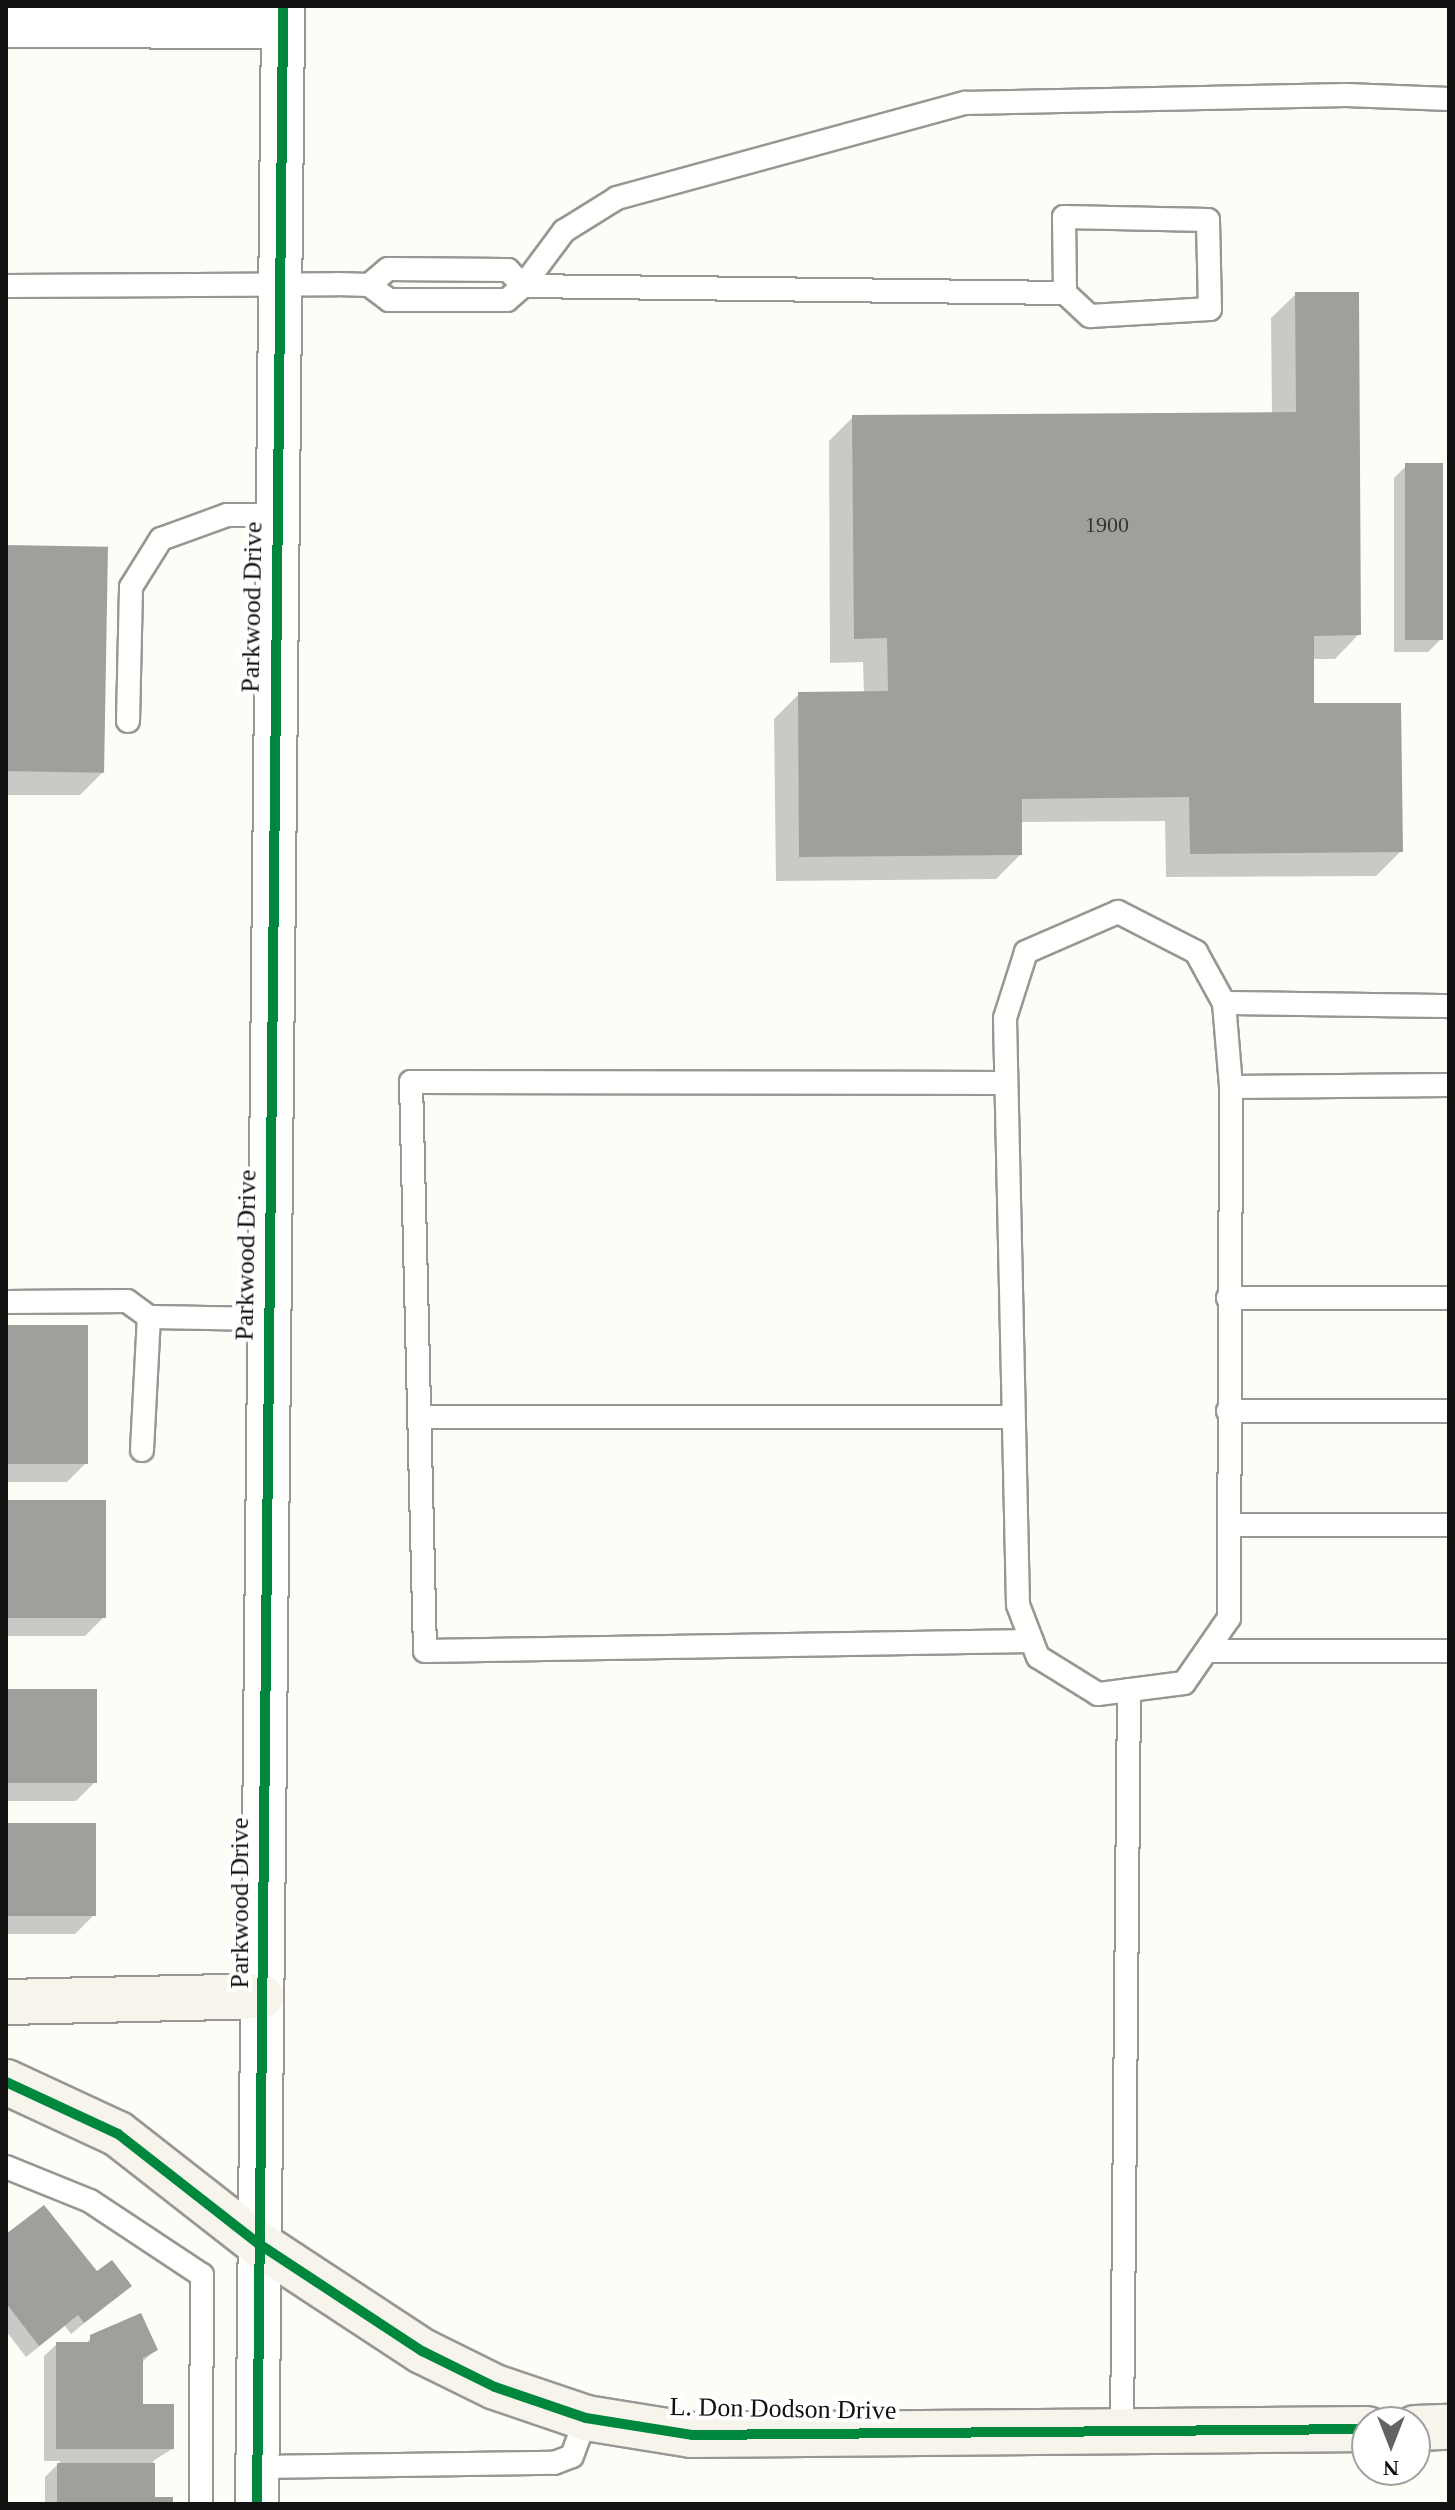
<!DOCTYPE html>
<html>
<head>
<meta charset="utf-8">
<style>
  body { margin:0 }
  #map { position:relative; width:1455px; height:2510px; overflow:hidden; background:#fdfcf7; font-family:"Times New Roman",serif }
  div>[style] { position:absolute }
  .shadow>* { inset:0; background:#0003 }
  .building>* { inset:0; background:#a19f9c; transform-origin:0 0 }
  .roads { filter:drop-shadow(2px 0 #979795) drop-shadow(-2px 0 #979795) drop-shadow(0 2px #979795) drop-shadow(0 -2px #979795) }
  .lane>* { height:22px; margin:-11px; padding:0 11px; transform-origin:11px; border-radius:11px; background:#fffffe }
  .street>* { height:42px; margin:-21px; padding:0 21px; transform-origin:21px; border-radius:21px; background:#fffffe }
  .secondary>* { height:44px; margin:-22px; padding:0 22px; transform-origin:22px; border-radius:22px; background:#f6f4eb }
  .cycleway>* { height:10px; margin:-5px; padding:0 5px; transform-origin:5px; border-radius:5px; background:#00873e }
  span { translate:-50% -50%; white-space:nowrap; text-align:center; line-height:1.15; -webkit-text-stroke:8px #fff; paint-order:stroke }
  .number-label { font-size:22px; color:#353434 }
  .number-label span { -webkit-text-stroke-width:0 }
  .street-label { font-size:26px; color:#111 }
  .frame { position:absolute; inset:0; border:8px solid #111; pointer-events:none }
  .north { position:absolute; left:1351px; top:2406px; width:80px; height:80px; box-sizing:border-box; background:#fff; border:2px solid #a0a0a0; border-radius:50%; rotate:180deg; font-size:22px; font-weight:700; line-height:32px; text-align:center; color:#111 }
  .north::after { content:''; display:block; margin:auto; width:28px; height:36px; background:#646362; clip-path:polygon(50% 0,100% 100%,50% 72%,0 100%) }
</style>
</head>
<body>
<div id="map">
  <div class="shadow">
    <div style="clip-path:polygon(1296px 294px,1359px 634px,1335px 659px,1312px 659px,1312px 705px,1401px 851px,1376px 876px,1166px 877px,1165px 821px,1020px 822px,1020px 855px,996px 879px,776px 881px,774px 719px,799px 694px,864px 694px,863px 662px,830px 663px,829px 441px,853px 417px,1272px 414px,1271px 318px)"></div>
    <div style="clip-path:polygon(1406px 466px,1441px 639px,1428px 652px,1394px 652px,1394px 478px)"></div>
    <div style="clip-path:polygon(6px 547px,104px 771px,80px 795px,6px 795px)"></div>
    <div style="clip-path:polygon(6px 1327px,86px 1463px,67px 1482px,6px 1482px)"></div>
    <div style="clip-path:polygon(6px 1502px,104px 1502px,104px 1617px,85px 1636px,6px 1636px)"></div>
    <div style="clip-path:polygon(6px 1691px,95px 1782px,76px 1801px,6px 1801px)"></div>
    <div style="clip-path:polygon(6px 1825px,94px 1915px,75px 1934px,6px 1934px)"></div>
    <div style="clip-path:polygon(6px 2236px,96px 2274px,130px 2286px,71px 2334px,65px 2326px,26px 2357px,6px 2331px)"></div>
    <div style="clip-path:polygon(92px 2337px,156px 2350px,141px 2363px,141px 2406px,172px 2449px,153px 2461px,153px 2499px,171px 2504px,45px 2504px,45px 2477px,61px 2461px,44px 2461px,44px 2356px,57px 2344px,85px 2344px)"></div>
  </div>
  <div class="building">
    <div style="clip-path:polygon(1295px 292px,1359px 292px,1361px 635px,1314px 636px,1314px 703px,1401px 703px,1403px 852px,1190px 854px,1189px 797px,1022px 799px,1022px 855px,799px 857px,798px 692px,888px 691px,887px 638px,854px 639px,852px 415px,1296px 412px)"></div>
    <div style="left:1443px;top:463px;width:177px;height:38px;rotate:90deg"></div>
    <div style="left:6px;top:545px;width:102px;height:226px;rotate:1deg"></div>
    <div style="left:6px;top:1325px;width:82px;height:139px"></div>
    <div style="left:6px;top:1500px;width:100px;height:118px"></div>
    <div style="left:6px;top:1689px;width:91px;height:94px"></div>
    <div style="left:6px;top:1823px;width:90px;height:93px"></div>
    <div style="clip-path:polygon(44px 2205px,97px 2271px,112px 2260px,132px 2286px,84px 2323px,78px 2315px,39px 2346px,6px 2303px,6px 2234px)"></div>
    <div style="clip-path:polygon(141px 2313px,158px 2350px,143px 2358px,143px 2404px,174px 2404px,174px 2449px,56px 2449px,56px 2342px,90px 2342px,90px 2335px)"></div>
    <div style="clip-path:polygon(57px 2463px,155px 2463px,155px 2497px,173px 2497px,173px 2504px,57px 2504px)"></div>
  </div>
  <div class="roads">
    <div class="lane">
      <div style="left:6px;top:286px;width:331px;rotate:-0.3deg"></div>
      <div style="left:337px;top:284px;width:32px;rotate:2deg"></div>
      <div style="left:369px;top:285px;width:25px;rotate:37deg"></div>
      <div style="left:389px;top:300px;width:118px"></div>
      <div style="left:507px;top:300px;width:21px;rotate:-41deg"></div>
      <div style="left:523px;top:286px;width:22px;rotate:-133deg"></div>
      <div style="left:508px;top:270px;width:120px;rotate:-179.5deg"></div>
      <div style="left:388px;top:269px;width:25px;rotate:140deg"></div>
      <div style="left:523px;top:286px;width:542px;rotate:0.74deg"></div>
      <div style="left:1065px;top:293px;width:34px;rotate:43deg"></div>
      <div style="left:1090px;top:316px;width:120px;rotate:-3.3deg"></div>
      <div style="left:1210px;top:309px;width:89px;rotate:-91.3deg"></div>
      <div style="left:1208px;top:220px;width:144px;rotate:-178.8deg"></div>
      <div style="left:1064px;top:217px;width:76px;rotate:89.2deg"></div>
      <div style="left:523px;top:286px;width:69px;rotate:-53.3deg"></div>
      <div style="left:564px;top:231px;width:62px;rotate:-31.9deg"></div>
      <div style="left:617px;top:198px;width:361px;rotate:-15.3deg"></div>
      <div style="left:965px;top:103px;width:381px;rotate:-1.2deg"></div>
      <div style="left:1346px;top:95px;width:103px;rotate:2.2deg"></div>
      <div style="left:128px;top:721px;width:134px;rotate:-88.7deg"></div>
      <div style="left:131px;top:587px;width:57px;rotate:-58deg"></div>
      <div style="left:161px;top:539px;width:70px;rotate:-20deg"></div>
      <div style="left:227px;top:515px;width:48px"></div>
      <div style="left:1118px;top:912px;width:88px;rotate:27.1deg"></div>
      <div style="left:1196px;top:952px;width:58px;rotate:61.2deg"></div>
      <div style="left:1224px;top:1003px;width:84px;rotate:85.2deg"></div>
      <div style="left:1231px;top:1087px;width:531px;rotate:90.22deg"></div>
      <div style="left:1229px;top:1618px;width:79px;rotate:124.7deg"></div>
      <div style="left:1184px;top:1683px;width:87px;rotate:172.7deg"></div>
      <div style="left:1098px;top:1694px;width:70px;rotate:-148.3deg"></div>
      <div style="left:1038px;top:1657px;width:56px;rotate:-111deg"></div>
      <div style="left:1018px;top:1605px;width:587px;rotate:-91.27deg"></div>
      <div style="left:1005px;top:1018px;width:69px;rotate:-72.3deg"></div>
      <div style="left:1026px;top:952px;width:100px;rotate:-23.5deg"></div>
      <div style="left:1224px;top:1003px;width:225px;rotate:0.8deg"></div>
      <div style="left:1006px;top:1083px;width:595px;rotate:-179.9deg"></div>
      <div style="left:411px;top:1082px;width:569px;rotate:88.59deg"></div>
      <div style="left:425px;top:1651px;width:607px;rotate:-0.94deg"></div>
      <div style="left:1231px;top:1087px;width:218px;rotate:-0.5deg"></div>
      <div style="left:1228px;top:1298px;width:221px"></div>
      <div style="left:6px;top:1302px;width:121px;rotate:-0.5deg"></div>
      <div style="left:127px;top:1301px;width:27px;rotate:36deg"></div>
      <div style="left:1228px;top:1411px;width:221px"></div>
      <div style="left:419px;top:1417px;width:594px"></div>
      <div style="left:142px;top:1450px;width:133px;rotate:-87deg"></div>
      <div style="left:149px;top:1317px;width:118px;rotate:1deg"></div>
      <div style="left:1229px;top:1525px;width:220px"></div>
      <div style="left:1207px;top:1651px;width:242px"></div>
      <div style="left:6px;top:2167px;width:91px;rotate:22deg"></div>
      <div style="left:90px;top:2201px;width:134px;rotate:33.5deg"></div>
      <div style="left:202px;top:2275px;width:229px;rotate:90.3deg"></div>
      <div style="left:1122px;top:2432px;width:742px;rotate:-89.46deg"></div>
      <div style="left:258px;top:2467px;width:296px;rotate:-0.8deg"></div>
      <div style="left:554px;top:2463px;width:19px;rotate:-21deg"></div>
      <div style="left:572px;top:2456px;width:40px;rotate:-69.8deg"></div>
    </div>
    <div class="street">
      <div style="left:6px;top:26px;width:277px;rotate:0.2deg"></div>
      <div style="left:257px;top:2504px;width:2498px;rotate:-89.4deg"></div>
    </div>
    <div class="secondary">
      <div style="left:6px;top:2002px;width:255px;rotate:-1.3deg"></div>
      <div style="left:6px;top:2082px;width:123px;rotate:24.9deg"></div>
      <div style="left:118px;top:2134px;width:179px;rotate:38deg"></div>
      <div style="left:259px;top:2244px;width:195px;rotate:33.3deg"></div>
      <div style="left:422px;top:2351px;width:81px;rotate:26.3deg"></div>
      <div style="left:495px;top:2387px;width:96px;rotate:18.8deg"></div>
      <div style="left:586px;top:2418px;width:107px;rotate:9.1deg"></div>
      <div style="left:692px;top:2435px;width:675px;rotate:-0.51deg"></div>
      <div style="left:1415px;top:2428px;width:34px;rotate:-2deg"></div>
    </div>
  </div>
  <div class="cycleway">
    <div style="left:6px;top:2082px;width:123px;rotate:24.9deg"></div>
    <div style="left:118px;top:2134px;width:179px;rotate:38deg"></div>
    <div style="left:259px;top:2244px;width:195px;rotate:33.3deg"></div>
    <div style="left:422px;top:2351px;width:81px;rotate:26.3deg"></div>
    <div style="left:495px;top:2387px;width:96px;rotate:18.8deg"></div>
    <div style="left:586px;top:2418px;width:107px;rotate:9.1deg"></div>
    <div style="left:692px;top:2435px;width:675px;rotate:-0.51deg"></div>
    <div style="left:257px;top:2504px;width:2498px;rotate:-89.4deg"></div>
  </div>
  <div class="number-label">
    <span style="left:1107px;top:525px">1900</span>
  </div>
  <div class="street-label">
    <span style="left:252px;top:607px;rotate:-89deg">Parkwood Drive</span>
    <span style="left:246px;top:1255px;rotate:-89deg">Parkwood Drive</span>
    <span style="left:240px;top:1903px;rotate:-90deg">Parkwood Drive</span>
    <span style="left:783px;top:2409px;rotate:1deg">L. Don Dodson Drive</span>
  </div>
  <div class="frame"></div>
  <div class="north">N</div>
</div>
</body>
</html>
